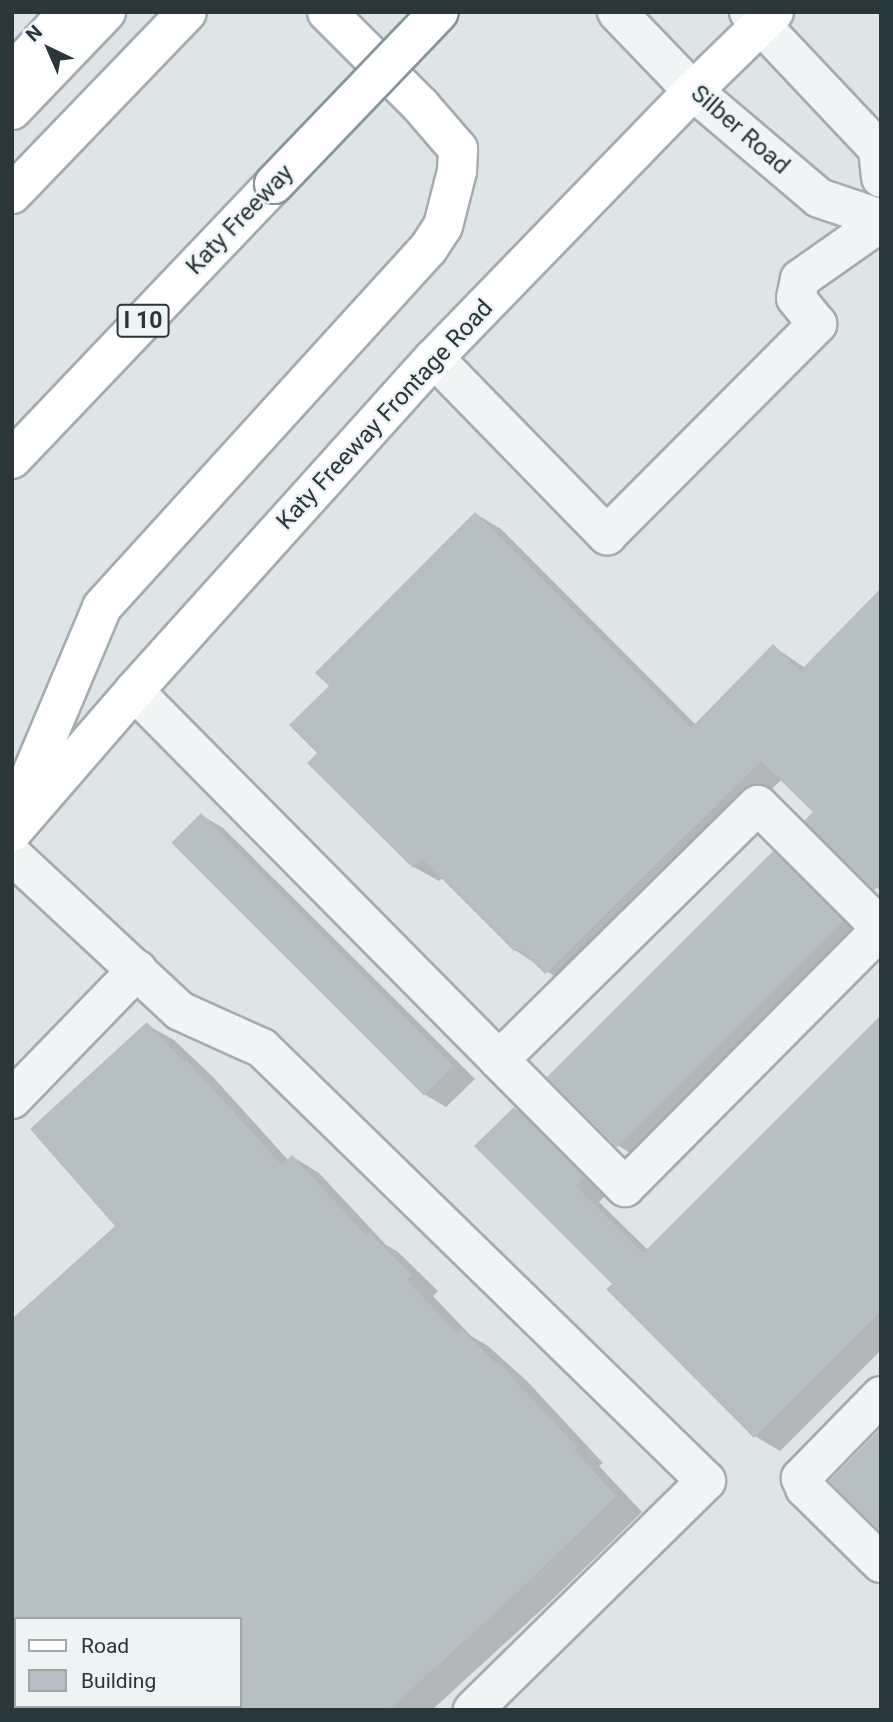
<!DOCTYPE html>
<html>
<head>
<meta charset="utf-8">
<style>
  body { margin:0 }
  #map { position:relative; width:893px; height:1722px; overflow:hidden; background:#dfe4e7; font-family:Roboto,sans-serif }
  div>[style] { position:absolute }
  .shadow>* { inset:0; background:#0003 }
  .building>* { inset:0; background:#b6bfc3; transform-origin:0 0 }
  .roads { filter:drop-shadow(2px 0 #a5acb0) drop-shadow(-2px 0 #a5acb0) drop-shadow(0 2px #a5acb0) drop-shadow(0 -2px #a5acb0) }
  .minor>* { height:38px; margin:-19px; padding:0 19px; transform-origin:19px; border-radius:19px; background:#f1f4f5 }
  .major>* { height:38px; margin:-19px; padding:0 19px; transform-origin:19px; border-radius:19px; background:#fff }
  .highway>* { height:38px; margin:-19px; padding:0 19px; transform-origin:19px; border-radius:19px; background:#fff }
  .bridges { filter:drop-shadow(2px 0 #87969c) drop-shadow(-2px 0 #87969c) drop-shadow(0 2px #87969c) drop-shadow(0 -2px #87969c) }
  .highway-bridge>* { height:38px; margin:-19px; padding:0 19px; transform-origin:19px; border-radius:19px; background:#fff }
  span { translate:-50% -50%; white-space:nowrap; text-align:center; line-height:1.15; -webkit-text-stroke:5px #eef3f4; paint-order:stroke }
  .shield-label span { padding:2px 5px; background:#eef3f4; border:2px solid; border-radius:5px; -webkit-text-stroke-width:0 }
  .shield-label { font-size:23px; color:#29363c; font-weight:700 }
  .street-label { font-size:24px; color:#29363c }
  .frame { position:absolute; inset:0; border:14px solid #29363c; pointer-events:none }
  .legend { position:absolute; left:14px; top:1617px; width:228px; height:91px; box-sizing:border-box; background:#eef3f4; border:2px solid #9fa7aa; margin:0; padding:9px 12px; list-style:none; font-size:21px; color:#29363c }
  .legend li { display:flex; align-items:center; gap:14px; height:35px }
  .legend b { width:35px; border:2px solid #9fa7aa }
  .north { position:absolute; left:14px; top:14px; width:70px; height:70px; -webkit-text-stroke:5px #eef3f4; paint-order:stroke; rotate:316deg; font-size:19px; font-weight:700; line-height:28px; text-align:center; color:#29363c }
  .north::after { content:''; display:block; margin:auto; width:24px; height:32px; background:#29363c; clip-path:polygon(50% 0,100% 100%,50% 72%,0 100%) }
</style>
</head>
<body>
<div id="map">
  <div class="shadow">
    <div style="clip-path:polygon(476px 514px,501px 529px,696px 725px,773px 646px,805px 668px,881px 591px,881px 892px,816px 812px,782px 779px,572px 988px,515px 950px,443px 877px,439px 881px,414px 867px,320px 753px,331px 686px)"></div>
    <div style="clip-path:polygon(201px 815px,223px 828px,475px 1079px,446px 1107px,424px 1094px)"></div>
    <div style="clip-path:polygon(774px 853px,796px 866px,864px 935px,639px 1158px,617px 1145px)"></div>
    <div style="clip-path:polygon(881px 1017px,881px 1350px,780px 1451px,755px 1436px,515px 1109px,540px 1123px,608px 1193px,599px 1202px,648px 1250px)"></div>
    <div style="clip-path:polygon(147px 1025px,174px 1040px,213px 1077px,289px 1161px,293px 1157px,319px 1173px,386px 1245px,397px 1251px,438px 1291px,433px 1296px,471px 1336px,488px 1346px,526px 1380px,603px 1463px,599px 1466px,642px 1512px,551px 1601px,432px 1710px,81px 1710px,78px 1706px,240px 1706px,240px 1619px,16px 1619px,16px 1638px,12px 1634px,12px 1322px,117px 1226px)"></div>
  </div>
  <div class="building">
    <div style="clip-path:polygon(475px 512px,691px 728px,773px 644px,800px 671px,881px 588px,881px 884px,874px 890px,804px 821px,813px 812px,761px 761px,545px 974px,522px 951px,514px 951px,422px 859px,413px 868px,307px 763px,317px 753px,289px 725px,329px 686px,315px 673px)"></div>
    <div style="left:201px;top:813px;width:357px;height:42px;rotate:45deg"></div>
    <div style="left:773px;top:851px;width:99px;height:320px;rotate:45deg"></div>
    <div style="clip-path:polygon(881px 1015px,881px 1311px,754px 1438px,606px 1289px,612px 1284px,474px 1146px,514px 1107px,585px 1177px,576px 1186px,643px 1253px)"></div>
    <div style="clip-path:polygon(147px 1022px,184px 1062px,186px 1060px,282px 1165px,292px 1155px,367px 1236px,370px 1233px,412px 1275px,407px 1280px,457px 1333px,461px 1329px,497px 1364px,499px 1363px,577px 1447px,574px 1450px,616px 1496px,524px 1586px,389px 1710px,240px 1710px,240px 1619px,12px 1619px,12px 1319px,115px 1226px,30px 1129px)"></div>
    <div style="clip-path:polygon(881px 1428px,881px 1532px,829px 1481px)"></div>
  </div>
  <div class="roads">
    <div class="minor">
      <div style="left:617px;top:12px;width:110px;rotate:46.1deg"></div>
      <div style="left:693px;top:91px;width:165px;rotate:40.3deg"></div>
      <div style="left:819px;top:198px;width:65px;rotate:18.7deg"></div>
      <div style="left:749px;top:12px;width:188px;rotate:46.7deg"></div>
      <div style="left:878px;top:149px;width:29px;rotate:84deg"></div>
      <div style="left:434px;top:358px;width:248px;rotate:45.7deg"></div>
      <div style="left:607px;top:535px;width:298px;rotate:-45.1deg"></div>
      <div style="left:817px;top:324px;width:33px;rotate:-129deg"></div>
      <div style="left:796px;top:298px;width:19px;rotate:-78deg"></div>
      <div style="left:800px;top:279px;width:99px;rotate:-35.1deg"></div>
      <div style="left:134px;top:691px;width:519px;rotate:45.31deg"></div>
      <div style="left:499px;top:1060px;width:363px;rotate:-44.6deg"></div>
      <div style="left:758px;top:805px;width:174px;rotate:45deg"></div>
      <div style="left:12px;top:855px;width:229px;rotate:42.9deg"></div>
      <div style="left:180px;top:1011px;width:90px;rotate:24.3deg"></div>
      <div style="left:262px;top:1048px;width:620px;rotate:44.28deg"></div>
      <div style="left:706px;top:1481px;width:327px;rotate:135.5deg"></div>
      <div style="left:499px;top:1060px;width:179px;rotate:45.2deg"></div>
      <div style="left:625px;top:1187px;width:363px;rotate:-45.2deg"></div>
      <div style="left:12px;top:1099px;width:180px;rotate:-45.9deg"></div>
      <div style="left:881px;top:1396px;width:115px;rotate:134.3deg"></div>
      <div style="left:801px;top:1478px;width:11px;rotate:68deg"></div>
      <div style="left:805px;top:1488px;width:107px;rotate:44.6deg"></div>
      <div style="left:12px;top:1681px;width:5px;rotate:37deg"></div>
      <div style="left:37px;top:1706px;width:5px;rotate:53deg"></div>
    </div>
    <div class="major">
      <div style="left:16px;top:811px;width:221px;rotate:-67.1deg"></div>
      <div style="left:102px;top:607px;width:484px;rotate:-47.7deg"></div>
      <div style="left:428px;top:249px;width:27px;rotate:-57deg"></div>
      <div style="left:443px;top:226px;width:57px;rotate:-75.7deg"></div>
      <div style="left:457px;top:171px;width:22px;rotate:-87deg"></div>
      <div style="left:458px;top:149px;width:57px;rotate:-130.7deg"></div>
      <div style="left:421px;top:106px;width:133px;rotate:-135deg"></div>
      <div style="left:12px;top:832px;width:186px;rotate:-49.1deg"></div>
      <div style="left:134px;top:691px;width:448px;rotate:-48deg"></div>
      <div style="left:434px;top:358px;width:372px;rotate:-45.9deg"></div>
      <div style="left:693px;top:91px;width:113px;rotate:-44.3deg"></div>
    </div>
    <div class="highway">
      <div style="left:13px;top:73px;width:82px;rotate:-48deg"></div>
      <div style="left:12px;top:110px;width:136px;rotate:-46.2deg"></div>
      <div style="left:12px;top:194px;width:252px;rotate:-46.1deg"></div>
      <div style="left:12px;top:459px;width:380px;rotate:-46.4deg"></div>
    </div>
  </div>
  <div class="bridges">
    <div class="highway-bridge">
      <div style="left:274px;top:184px;width:238px;rotate:-46.2deg"></div>
    </div>
  </div>
  <div class="shield-label">
    <span style="left:143px;top:321px">I 10</span>
  </div>
  <div class="street-label">
    <span style="left:740px;top:130px;rotate:41deg">Silber Road</span>
    <span style="left:240px;top:220px;rotate:-46deg">Katy Freeway</span>
    <span style="left:385px;top:415px;rotate:-47deg">Katy Freeway Frontage Road</span>
  </div>
  <div class="frame"></div>
  <ul class="legend">
  <li><b style="height:9px;background:#fff"></b>Road</li>
  <li><b style="height:19px;background:#b6bfc3"></b>Building</li>
  </ul>
  <div class="north">N</div>
</div>
</body>
</html>
